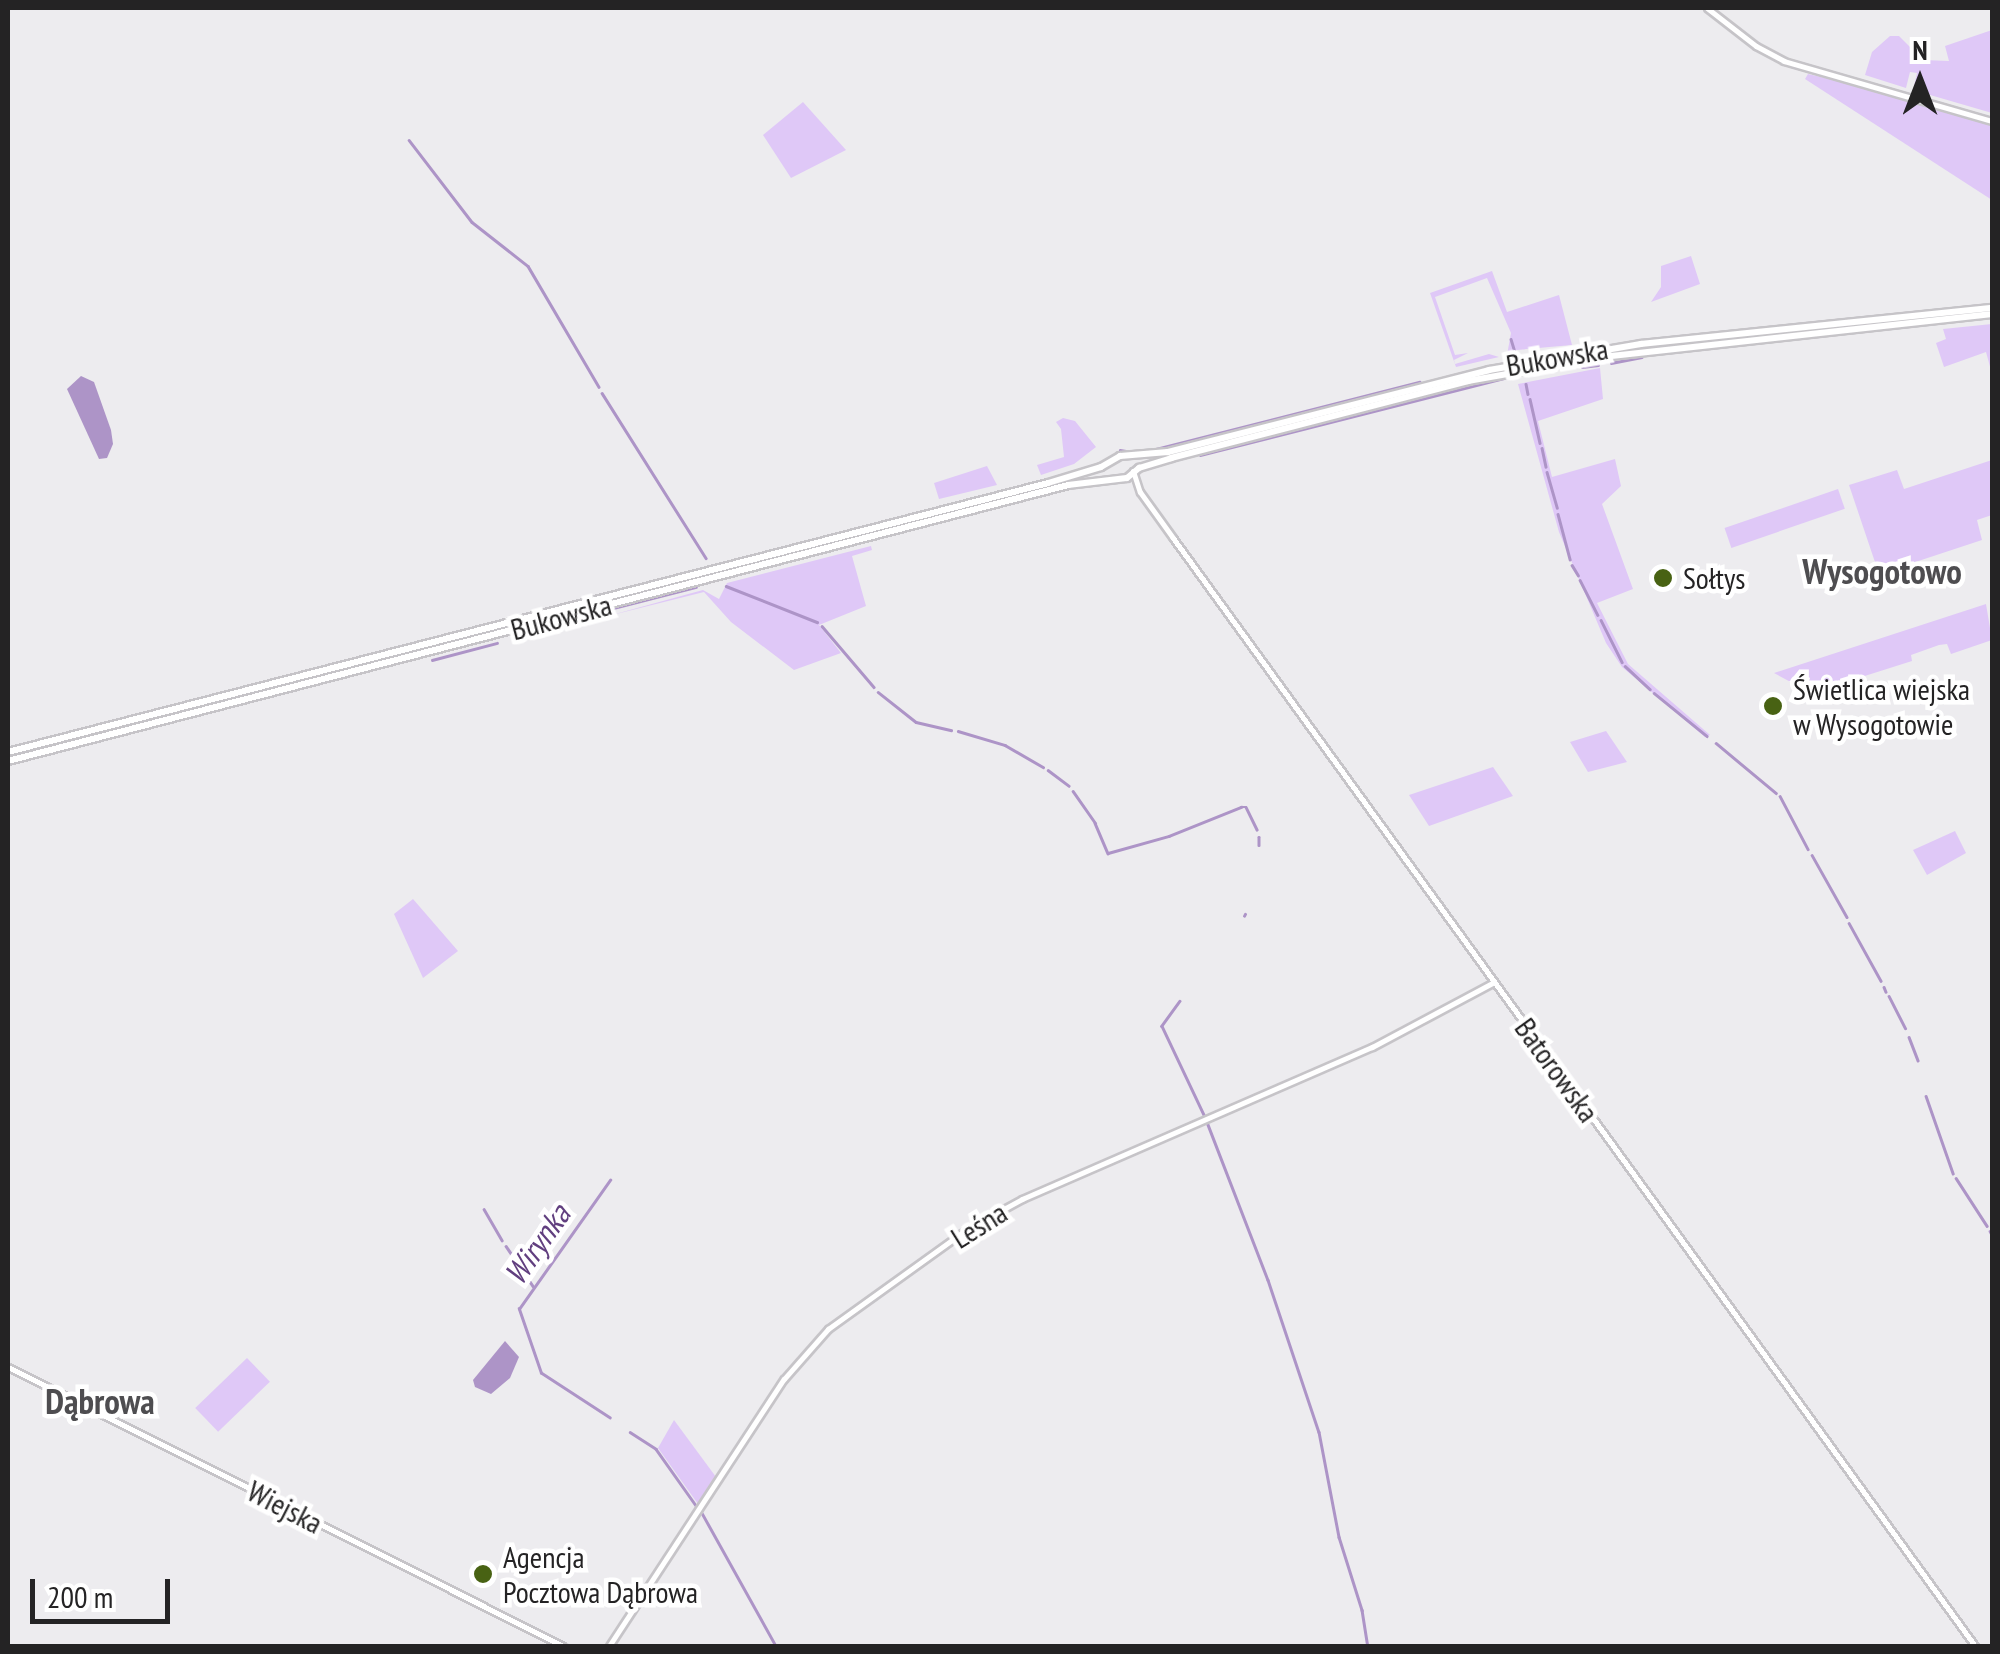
<!DOCTYPE html>
<html>
<head>
<meta charset="utf-8">
<style>
  body { margin:0 }
  #map { position:relative; width:2000px; height:1654px; overflow:hidden; background:#edecef; font-family:"PT Sans Narrow",sans-serif }
  div>[style] { position:absolute }
  .green>* { inset:0; background:#dfc8f7; transform-origin:0 0 }
  .water>* { inset:0; background:#ad94c7 }
  .stream>* { height:2.5px; margin:-1.25px; padding:0 1.25px; transform-origin:1.25px; border-radius:1.25px; background:#ad94c7 }
  .roads { filter:drop-shadow(2px 0 #c6c4c8) drop-shadow(-2px 0 #c6c4c8) drop-shadow(0 2px #c6c4c8) drop-shadow(0 -2px #c6c4c8) }
  .tertiary>* { height:5px; margin:-2.5px; padding:0 2.5px; transform-origin:2.5px; border-radius:2.5px; background:#fff }
  .secondary>* { height:6px; margin:-3px; padding:0 3px; transform-origin:3px; border-radius:3px; background:#fff }
  .dots>* { width:28px; height:28px; translate:-50% -50%; box-sizing:border-box; border:5px solid #fff; border-radius:50% }
  span { translate:-50% -50%; white-space:nowrap; text-align:center; line-height:1.15; -webkit-text-stroke:9px #fff; paint-order:stroke }
  .street-label { font-size:30px; color:#242324 }
  .poi-label { font-size:30px; color:#242324 }
  .left { translate:0 -50%; text-align:left }
  .water-label { font-size:32px; color:#613f7f; font-style:italic }
  .quarter-label { font-size:35px; color:#4e4d50; font-weight:700 }
  .frame { position:absolute; inset:0; border:10px solid #242324; pointer-events:none }
  .north { position:absolute; left:1870px; top:30px; width:100px; height:100px; -webkit-text-stroke:8px #fff; paint-order:stroke; rotate:0deg; font-size:28px; font-weight:700; line-height:40px; text-align:center; color:#242324 }
  .north::after { content:''; display:block; margin:auto; width:35px; height:45px; background:#242324; clip-path:polygon(50% 0,100% 100%,50% 72%,0 100%) }
  .scale { position:absolute; left:30px; top:1579px; width:140px; height:45px; box-sizing:border-box; border:5px solid #242324; border-top:0; padding-left:12px; font-size:30px; line-height:35px; white-space:nowrap; color:#242324; -webkit-text-stroke:8px #fff; paint-order:stroke }
</style>
</head>
<body>
<div id="map">
  <div class="green">
    <div style="clip-path:polygon(1992px 30px,1992px 113px,1913px 90px,1917px 73px,1910px 72px,1906px 88px,1865px 75px,1872px 52px,1890px 36px,1899px 36px,1923px 60px,1949px 61px,1945px 46px)"></div>
    <div style="clip-path:polygon(1808px 74px,1903px 96px,1992px 126px,1992px 200px,1805px 79px)"></div>
    <div style="clip-path:polygon(803px 102px,846px 150px,791px 178px,763px 135px)"></div>
    <div style="clip-path:polygon(1691px 256px,1700px 284px,1651px 302px,1661px 287px,1661px 266px)"></div>
    <div style="clip-path:polygon(1492px 271px,1507px 312px,1559px 295px,1572px 345px,1517px 350px,1507px 355px,1511px 333px,1487px 278px,1435px 297px,1455px 355px,1468px 353px,1454px 360px,1455px 364px,1489px 354px,1499px 357px,1456px 367px,1430px 293px)"></div>
    <div style="clip-path:polygon(1992px 324px,1992px 374px,1986px 352px,1944px 367px,1936px 343px,1946px 339px,1943px 329px)"></div>
    <div style="clip-path:polygon(1600px 368px,1603px 399px,1538px 421px,1552px 477px,1615px 459px,1621px 486px,1602px 504px,1633px 589px,1597px 603px,1628px 664px,1710px 735px,1705px 737px,1622px 667px,1606px 643px,1559px 532px,1518px 384px)"></div>
    <div style="clip-path:polygon(1063px 418px,1075px 421px,1096px 447px,1074px 464px,1041px 475px,1037px 465px,1064px 457px,1061px 429px,1056px 422px)"></div>
    <div style="clip-path:polygon(1992px 460px,1992px 515px,1977px 520px,1982px 540px,1879px 574px,1849px 485px,1897px 470px,1904px 489px)"></div>
    <div style="clip-path:polygon(987px 466px,997px 485px,939px 499px,934px 483px)"></div>
    <div style="left:1838px;top:489px;width:21px;height:120px;rotate:71deg"></div>
    <div style="clip-path:polygon(871px 546px,872px 550px,852px 556px,866px 606px,819px 625px,841px 653px,794px 670px,731px 622px,704px 592px,608px 616px,703px 590px,719px 599px,727px 583px)"></div>
    <div style="clip-path:polygon(1986px 604px,1992px 640px,1951px 654px,1947px 644px,1939px 645px,1911px 655px,1912px 661px,1811px 693px,1774px 673px)"></div>
    <div style="clip-path:polygon(1606px 731px,1627px 762px,1588px 772px,1570px 742px)"></div>
    <div style="clip-path:polygon(1493px 767px,1513px 796px,1429px 826px,1409px 795px)"></div>
    <div style="clip-path:polygon(1955px 831px,1966px 853px,1927px 875px,1913px 850px)"></div>
    <div style="clip-path:polygon(413px 899px,458px 951px,423px 978px,394px 914px)"></div>
    <div style="left:247px;top:1358px;width:33px;height:72px;rotate:46deg"></div>
    <div style="clip-path:polygon(674px 1420px,716px 1477px,698px 1504px,658px 1448px)"></div>
  </div>
  <div class="water">
    <div style="clip-path:polygon(81px 376px,94px 382px,111px 430px,113px 444px,107px 458px,99px 459px,67px 389px)"></div>
    <div style="clip-path:polygon(505px 1341px,519px 1357px,510px 1378px,491px 1394px,475px 1387px,473px 1380px)"></div>
  </div>
  <div class="stream">
    <div style="left:409px;top:140px;width:103px;rotate:52.5deg"></div>
    <div style="left:472px;top:222px;width:71px;rotate:38.2deg"></div>
    <div style="left:528px;top:266px;width:140px;rotate:59.6deg"></div>
    <div style="left:1511px;top:339px;width:14px;rotate:73deg"></div>
    <div style="left:1611px;top:363px;width:31px;rotate:-11deg"></div>
    <div style="left:1582px;top:367px;width:16px;rotate:-7deg"></div>
    <div style="left:1526px;top:384px;width:10px;rotate:79deg"></div>
    <div style="left:602px;top:393px;width:195px;rotate:57.8deg"></div>
    <div style="left:1530px;top:399px;width:45px;rotate:77.2deg"></div>
    <div style="left:1542px;top:448px;width:19px;rotate:78deg"></div>
    <div style="left:1120px;top:450px;width:13px;rotate:9deg"></div>
    <div style="left:1152px;top:450px;width:276px;rotate:-14.3deg"></div>
    <div style="left:1200px;top:455px;width:315px;rotate:-14.2deg"></div>
    <div style="left:1547px;top:472px;width:37px;rotate:74deg"></div>
    <div style="left:1558px;top:514px;width:47px;rotate:75.1deg"></div>
    <div style="left:1572px;top:565px;width:12px;rotate:59deg"></div>
    <div style="left:1580px;top:580px;width:39px;rotate:63deg"></div>
    <div style="left:726px;top:586px;width:98px;rotate:21.6deg"></div>
    <div style="left:1601px;top:620px;width:47px;rotate:63.4deg"></div>
    <div style="left:822px;top:626px;width:80px;rotate:49.6deg"></div>
    <div style="left:531px;top:629px;width:170px;rotate:-14.3deg"></div>
    <div style="left:432px;top:660px;width:67px;rotate:-14.7deg"></div>
    <div style="left:1625px;top:666px;width:34px;rotate:43deg"></div>
    <div style="left:878px;top:692px;width:48px;rotate:38.3deg"></div>
    <div style="left:916px;top:722px;width:36px;rotate:13deg"></div>
    <div style="left:1654px;top:693px;width:68px;rotate:39.1deg"></div>
    <div style="left:958px;top:731px;width:49px;rotate:16.6deg"></div>
    <div style="left:1005px;top:745px;width:44px;rotate:30.1deg"></div>
    <div style="left:1716px;top:743px;width:78px;rotate:39.8deg"></div>
    <div style="left:1048px;top:770px;width:26px;rotate:37deg"></div>
    <div style="left:1073px;top:791px;width:39px;rotate:55deg"></div>
    <div style="left:1095px;top:823px;width:33px;rotate:67deg"></div>
    <div style="left:1108px;top:853px;width:63px;rotate:-15.6deg"></div>
    <div style="left:1169px;top:836px;width:78px;rotate:-21.9deg"></div>
    <div style="left:1241px;top:807px;width:5px"></div>
    <div style="left:1246px;top:807px;width:25px;rotate:64deg"></div>
    <div style="left:1780px;top:796px;width:60px;rotate:62.2deg"></div>
    <div style="left:1259px;top:837px;width:8px;rotate:90deg"></div>
    <div style="left:1812px;top:855px;width:71px;rotate:60.6deg"></div>
    <div style="left:1244px;top:916px;width:2px;rotate:-63deg"></div>
    <div style="left:1849px;top:923px;width:66px;rotate:61.1deg"></div>
    <div style="left:1884px;top:987px;width:5px;rotate:68deg"></div>
    <div style="left:1889px;top:996px;width:36px;rotate:63deg"></div>
    <div style="left:1180px;top:1001px;width:31px;rotate:126deg"></div>
    <div style="left:1162px;top:1026px;width:98px;rotate:64.7deg"></div>
    <div style="left:1909px;top:1037px;width:25px;rotate:69deg"></div>
    <div style="left:1926px;top:1096px;width:82px;rotate:70.7deg"></div>
    <div style="left:1207px;top:1122px;width:169px;rotate:68.9deg"></div>
    <div style="left:1268px;top:1280px;width:160px;rotate:71.5deg"></div>
    <div style="left:1319px;top:1432px;width:107px;rotate:79.2deg"></div>
    <div style="left:1339px;top:1537px;width:77px;rotate:72.5deg"></div>
    <div style="left:1362px;top:1610px;width:36px;rotate:81deg"></div>
    <div style="left:1956px;top:1178px;width:57px;rotate:57.1deg"></div>
    <div style="left:484px;top:1209px;width:36px;rotate:60deg"></div>
    <div style="left:1990px;top:1231px;width:4px;rotate:63deg"></div>
    <div style="left:506px;top:1246px;width:48px;rotate:56deg"></div>
    <div style="left:610px;top:1418px;width:82px;rotate:-146.9deg"></div>
    <div style="left:541px;top:1373px;width:68px;rotate:-109deg"></div>
    <div style="left:519px;top:1309px;width:158px;rotate:-54.8deg"></div>
    <div style="left:630px;top:1432px;width:31px;rotate:33deg"></div>
    <div style="left:656px;top:1449px;width:71px;rotate:54.7deg"></div>
    <div style="left:702px;top:1513px;width:152px;rotate:60.9deg"></div>
  </div>
  <div class="roads">
    <div class="tertiary">
      <div style="left:1707px;top:8px;width:62px;rotate:37.8deg"></div>
      <div style="left:1756px;top:46px;width:32px;rotate:28deg"></div>
      <div style="left:1784px;top:61px;width:216px;rotate:16.1deg"></div>
      <div style="left:1133px;top:471px;width:22px;rotate:72deg"></div>
      <div style="left:1140px;top:492px;width:57px;rotate:54.3deg"></div>
      <div style="left:1173px;top:538px;width:1368px;rotate:54.1deg"></div>
      <div style="left:8px;top:1367px;width:621px;rotate:26.69deg"></div>
      <div style="left:609px;top:1646px;width:319px;rotate:-56.8deg"></div>
      <div style="left:784px;top:1379px;width:67px;rotate:-48.7deg"></div>
      <div style="left:828px;top:1329px;width:171px;rotate:-35.7deg"></div>
      <div style="left:967px;top:1229px;width:63px;rotate:-28.6deg"></div>
      <div style="left:1022px;top:1199px;width:382px;rotate:-23.5deg"></div>
      <div style="left:1372px;top:1047px;width:138px;rotate:-28deg"></div>
    </div>
    <div class="secondary">
      <div style="left:8px;top:752px;width:1074px;rotate:-14.5deg"></div>
      <div style="left:1048px;top:483px;width:55px;rotate:-16.8deg"></div>
      <div style="left:1101px;top:467px;width:22px;rotate:-30deg"></div>
      <div style="left:1120px;top:456px;width:48px;rotate:-4.8deg"></div>
      <div style="left:1168px;top:452px;width:331px;rotate:-14.3deg"></div>
      <div style="left:1489px;top:370px;width:154px;rotate:-9.7deg"></div>
      <div style="left:1641px;top:344px;width:353px;rotate:-5.9deg"></div>
      <div style="left:8px;top:761px;width:1095px;rotate:-14.59deg"></div>
      <div style="left:1068px;top:485px;width:59px;rotate:-6.8deg"></div>
      <div style="left:1127px;top:478px;width:16px;rotate:-40deg"></div>
      <div style="left:1139px;top:468px;width:34px;rotate:-17deg"></div>
      <div style="left:1171px;top:458px;width:307px;rotate:-14.5deg"></div>
      <div style="left:1468px;top:381px;width:137px;rotate:-10.1deg"></div>
      <div style="left:1603px;top:357px;width:391px;rotate:-6.3deg"></div>
    </div>
  </div>
  <div class="dots">
    <div style="left:1663px;top:578px;background:#486213"></div>
    <div style="left:1773px;top:706px;background:#486213"></div>
    <div style="left:483px;top:1574px;background:#486213"></div>
  </div>
  <div class="street-label">
    <span style="left:1557px;top:357px;rotate:-10deg">Bukowska</span>
    <span style="left:561px;top:617px;rotate:-15deg">Bukowska</span>
    <span style="left:1557px;top:1070px;rotate:54deg">Batorowska</span>
    <span style="left:979px;top:1225px;rotate:-32deg">Leśna</span>
    <span style="left:285px;top:1507px;rotate:27deg">Wiejska</span>
  </div>
  <div class="poi-label">
    <span class="left" style="left:1683px;top:578px">Sołtys</span>
    <span class="left" style="left:1793px;top:706px">Świetlica wiejska<br>w Wysogotowie</span>
    <span class="left" style="left:503px;top:1574px">Agencja<br>Pocztowa Dąbrowa</span>
  </div>
  <div class="water-label">
    <span style="left:537px;top:1244px;rotate:-55deg">Wirynka</span>
  </div>
  <div class="quarter-label">
    <span style="left:1882px;top:571px">Wysogotowo</span>
    <span style="left:100px;top:1401px">Dąbrowa</span>
  </div>
  <div class="frame"></div>
  <div class="north">N</div>
  <div class="scale">200 m</div>
</div>
</body>
</html>
